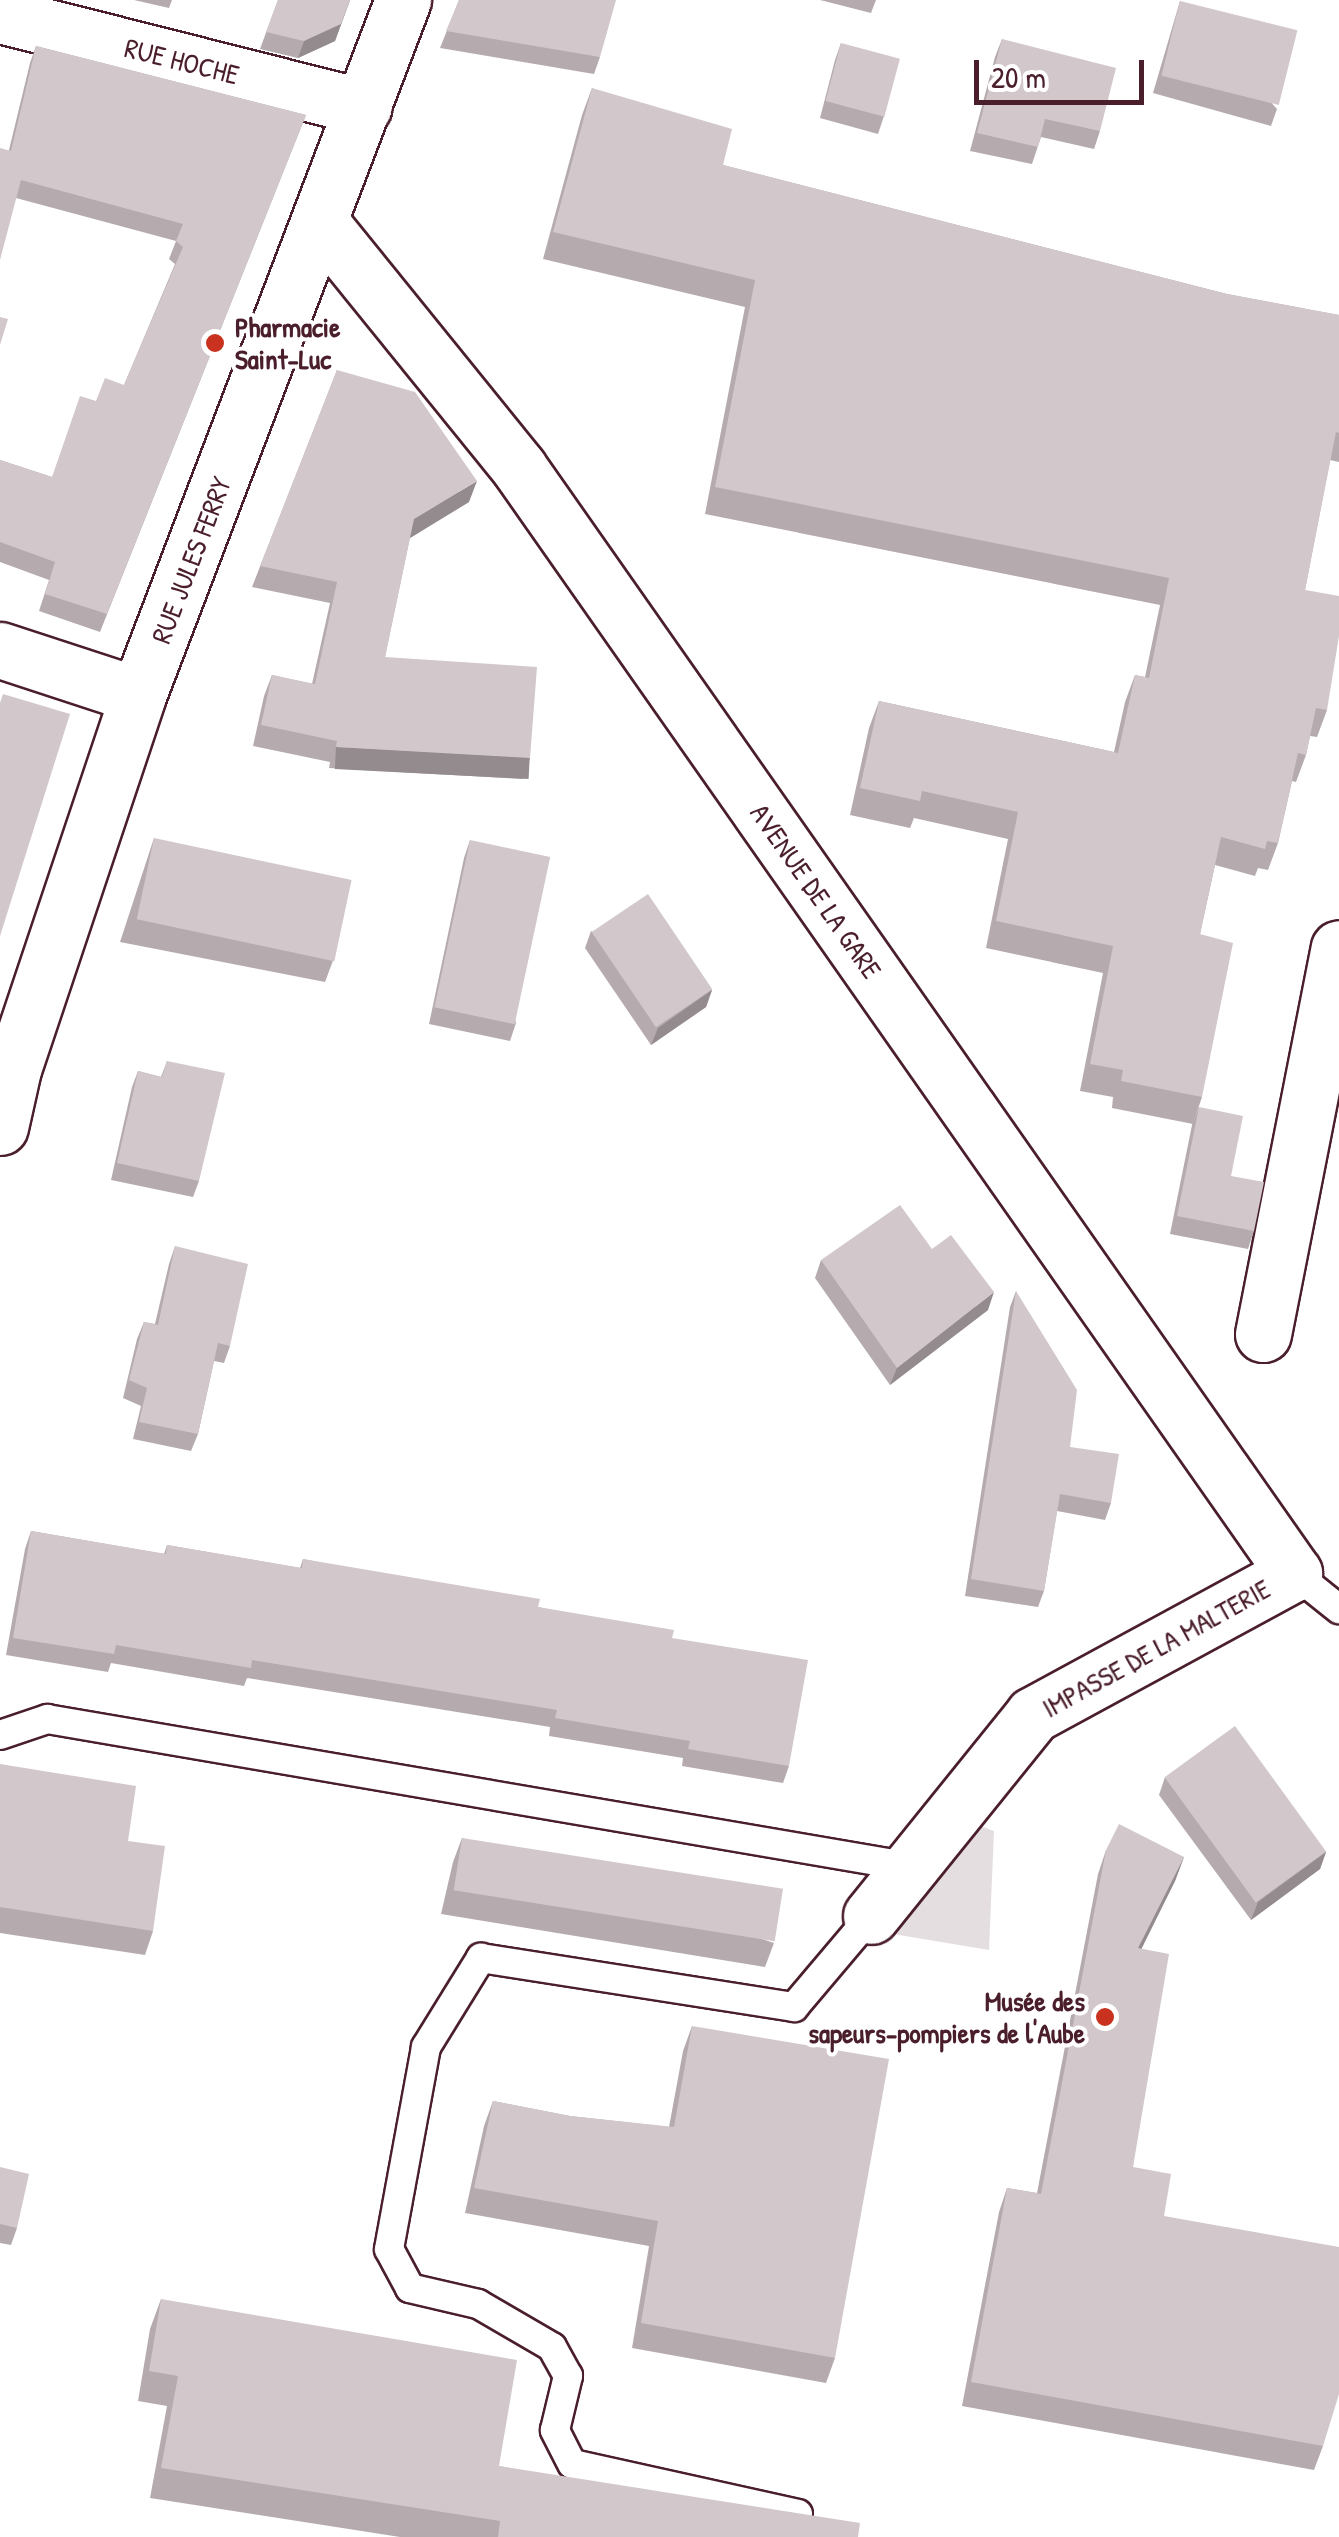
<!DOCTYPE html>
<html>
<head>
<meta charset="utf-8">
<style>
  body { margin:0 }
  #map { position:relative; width:1339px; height:2537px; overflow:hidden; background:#fff; font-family:"Patrick Hand",sans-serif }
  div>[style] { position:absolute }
  .green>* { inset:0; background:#e5dee0 }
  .roads { filter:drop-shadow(2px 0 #4a1f2b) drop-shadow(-2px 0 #4a1f2b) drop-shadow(0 2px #4a1f2b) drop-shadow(0 -2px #4a1f2b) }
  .lane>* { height:28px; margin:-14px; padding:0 14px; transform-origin:14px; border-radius:14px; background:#fff }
  .street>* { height:55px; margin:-27.5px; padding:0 27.5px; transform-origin:27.5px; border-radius:27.5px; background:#fff }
  .secondary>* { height:55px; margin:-27.5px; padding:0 27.5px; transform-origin:27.5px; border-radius:27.5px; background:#fff }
  .wall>* { inset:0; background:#b5abaf }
  .shaded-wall>* { inset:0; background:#938b8e; transform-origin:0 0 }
  .building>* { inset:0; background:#d2c7cb; transform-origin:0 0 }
  .dots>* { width:28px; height:28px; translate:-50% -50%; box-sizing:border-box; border:5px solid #fff; border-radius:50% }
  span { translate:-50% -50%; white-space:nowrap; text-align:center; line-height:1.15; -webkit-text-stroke:8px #fff; paint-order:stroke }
  .street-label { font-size:28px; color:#4a1f2b }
  .poi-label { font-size:28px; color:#4a1f2b; font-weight:700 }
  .left { translate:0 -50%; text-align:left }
  .right { translate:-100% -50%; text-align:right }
  .scale { position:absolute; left:974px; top:60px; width:170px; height:45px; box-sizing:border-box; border:5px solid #4a1f2b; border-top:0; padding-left:12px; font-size:30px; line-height:35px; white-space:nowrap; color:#4a1f2b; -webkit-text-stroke:8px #fff; paint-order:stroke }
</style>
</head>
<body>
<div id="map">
  <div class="green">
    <div style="clip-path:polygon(978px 1825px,994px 1831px,989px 1950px,881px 1932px)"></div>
  </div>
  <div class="roads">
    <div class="lane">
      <div style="left:1294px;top:1573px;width:58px;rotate:38.7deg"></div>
      <div style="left:0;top:1735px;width:50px;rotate:-18.8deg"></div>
      <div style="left:47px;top:1719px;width:877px;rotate:9.72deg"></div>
      <div style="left:798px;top:2514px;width:231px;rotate:-167.5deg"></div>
      <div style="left:572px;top:2464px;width:38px;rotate:-117deg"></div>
      <div style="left:555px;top:2430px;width:56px;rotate:-76.5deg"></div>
      <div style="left:568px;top:2376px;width:33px;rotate:-119deg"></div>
      <div style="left:552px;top:2347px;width:86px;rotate:-149.8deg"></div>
      <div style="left:478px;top:2304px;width:70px;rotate:-166.8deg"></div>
      <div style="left:410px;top:2288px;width:44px;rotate:-118.3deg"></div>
      <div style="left:389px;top:2249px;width:205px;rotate:-79.6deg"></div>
      <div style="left:426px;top:2047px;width:105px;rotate:-58.3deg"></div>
      <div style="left:481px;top:1958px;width:317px;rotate:8.9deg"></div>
      <div style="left:794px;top:2007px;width:119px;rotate:-49.8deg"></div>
    </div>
    <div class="street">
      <div style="left:0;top:15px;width:375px;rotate:14.2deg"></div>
      <div style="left:320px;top:222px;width:316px;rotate:51deg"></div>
      <div style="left:519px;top:468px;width:1350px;rotate:54.96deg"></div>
      <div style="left:1294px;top:1573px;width:297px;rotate:151.5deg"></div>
      <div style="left:1033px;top:1715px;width:258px;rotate:128.9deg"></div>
      <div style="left:0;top:650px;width:145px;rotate:18.1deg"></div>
      <div style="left:1263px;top:1334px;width:393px;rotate:-78.9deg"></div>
    </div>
    <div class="secondary">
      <div style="left:0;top:1127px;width:59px;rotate:-77.4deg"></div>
      <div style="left:13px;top:1069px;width:394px;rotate:-71.5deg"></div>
      <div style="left:138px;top:695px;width:744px;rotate:-69.13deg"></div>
    </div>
  </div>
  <div class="wall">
    <div style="clip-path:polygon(134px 0,172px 0,169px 8px)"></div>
    <div style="clip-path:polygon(278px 0,350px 0,335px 41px,298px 58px,260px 49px)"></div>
    <div style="clip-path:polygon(459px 0,600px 57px,594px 74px,440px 48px)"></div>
    <div style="clip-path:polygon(820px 0,876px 0,871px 13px)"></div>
    <div style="clip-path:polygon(1180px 1px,1277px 109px,1271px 126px,1153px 93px)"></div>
    <div style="clip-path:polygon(1002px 39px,1100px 131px,1094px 149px,1041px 137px,1032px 164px,970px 151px,995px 57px)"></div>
    <div style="clip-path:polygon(841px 43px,884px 116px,878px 134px,820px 118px,835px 60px)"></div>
    <div style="clip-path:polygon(36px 46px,306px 115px,100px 632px,39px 611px,49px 580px,0 562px,0 460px,52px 477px,96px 401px,124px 385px,175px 264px,169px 259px,176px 241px,16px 198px,9px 150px,30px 63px)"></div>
    <div style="clip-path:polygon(592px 88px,723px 165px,1227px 294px,1339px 315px,1339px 462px,1330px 460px,1305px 590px,1327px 710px,1317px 737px,1310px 736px,1306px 755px,1296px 782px,1292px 781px,1278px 843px,1268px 870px,1258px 868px,1255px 876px,1215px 865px,1200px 934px,1202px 1097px,1193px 1124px,1112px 1108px,1113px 1097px,1080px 1091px,1103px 973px,986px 948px,1008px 839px,914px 818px,910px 828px,850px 815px,869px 728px,879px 701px,1114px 752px,1125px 702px,1135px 675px,1145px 677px,1160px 605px,705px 514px,745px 307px,543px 259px,582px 115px)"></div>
    <div style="clip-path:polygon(337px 370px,469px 502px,410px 537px,385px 657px,530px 758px,523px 779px,329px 768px,330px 762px,253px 746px,264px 696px,272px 675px,312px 684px,330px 603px,252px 587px)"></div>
    <div style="clip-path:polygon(154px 838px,334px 958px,325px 982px,120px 942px)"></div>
    <div style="clip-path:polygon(470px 840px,516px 1023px,510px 1041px,429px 1024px,464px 858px)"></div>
    <div style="clip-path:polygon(591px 931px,712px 990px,706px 1007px,651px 1045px,585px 948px)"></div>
    <div style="clip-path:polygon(167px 1061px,199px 1181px,193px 1197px,111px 1180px,132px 1087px,138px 1071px,161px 1077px)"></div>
    <div style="clip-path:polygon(1199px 1107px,1231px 1176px,1254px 1231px,1248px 1249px,1170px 1234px,1192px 1125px)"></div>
    <div style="clip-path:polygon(175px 1246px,230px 1346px,224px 1363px,214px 1361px,198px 1434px,191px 1451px,133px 1439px,141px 1406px,123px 1398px,137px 1339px,144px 1322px,155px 1324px,169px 1264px)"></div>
    <div style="clip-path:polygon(821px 1260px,988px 1310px,890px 1385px,815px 1278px)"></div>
    <div style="clip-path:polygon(1016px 1291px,1070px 1447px,1111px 1503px,1105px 1520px,1057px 1511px,1044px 1591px,1038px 1607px,965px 1596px,1010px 1307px)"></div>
    <div style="clip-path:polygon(31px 1531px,164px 1554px,167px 1545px,300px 1568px,303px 1559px,538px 1607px,672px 1638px,789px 1766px,783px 1783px,682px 1766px,683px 1758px,549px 1736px,550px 1727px,247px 1678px,244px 1686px,111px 1663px,108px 1672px,6px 1655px,25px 1549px)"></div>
    <div style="clip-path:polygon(0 1764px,128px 1841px,153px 1931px,145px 1955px,0 1933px)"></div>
    <div style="clip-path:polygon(1165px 1777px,1326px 1852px,1320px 1869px,1251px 1920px,1159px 1795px)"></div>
    <div style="clip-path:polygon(462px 1838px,774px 1943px,765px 1967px,441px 1914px,453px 1862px)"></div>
    <div style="clip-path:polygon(1106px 1850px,1184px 1857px,1175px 1881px,1141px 1949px,1133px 2167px,1164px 2216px,1323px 2446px,1314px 2470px,962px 2406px,999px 2212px,1007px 2188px,1037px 2193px,1098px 1874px)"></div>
    <div style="clip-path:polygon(692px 2026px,835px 2358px,826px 2383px,632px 2348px,649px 2246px,465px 2213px,484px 2126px,493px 2101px,570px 2116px,669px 2127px,683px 2051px)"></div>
    <div style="clip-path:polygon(0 2167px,17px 2228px,11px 2245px,0 2243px)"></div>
    <div style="clip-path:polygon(161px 2299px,499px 2466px,858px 2537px,400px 2537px,150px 2498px,167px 2406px,138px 2401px,150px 2329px)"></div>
  </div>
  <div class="shaded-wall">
    <div style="clip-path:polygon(350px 0,335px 41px,298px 58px,304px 41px)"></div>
    <div style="clip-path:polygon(477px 481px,469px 502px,407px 540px,414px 519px)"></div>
    <div style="left:336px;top:747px;width:194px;height:22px;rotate:3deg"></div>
    <div style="clip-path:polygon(712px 990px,706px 1007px,651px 1045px,658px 1028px)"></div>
    <div style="clip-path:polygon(994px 1292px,988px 1310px,890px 1385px,897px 1368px)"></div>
    <div style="clip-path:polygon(1326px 1852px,1320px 1869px,1251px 1920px,1258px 1902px)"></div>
    <div style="clip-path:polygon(1184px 1857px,1175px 1881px,1130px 1972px,1138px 1948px)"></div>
  </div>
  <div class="building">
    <div style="clip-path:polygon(278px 0,350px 0,341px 24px,304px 41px,266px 32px)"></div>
    <div style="clip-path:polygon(459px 0,616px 0,600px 57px,446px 31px)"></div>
    <div style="left:1180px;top:1px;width:121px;height:77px;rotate:14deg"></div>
    <div style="clip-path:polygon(1002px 39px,1116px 68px,1100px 131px,1045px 119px,1038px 147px,977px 133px)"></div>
    <div style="left:841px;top:43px;width:61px;height:60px;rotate:15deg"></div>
    <div style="clip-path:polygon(36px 46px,306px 115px,107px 614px,45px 594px,55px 562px,0 542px,0 460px,52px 477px,80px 396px,96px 401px,105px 378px,124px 385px,183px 247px,176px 241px,183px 224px,21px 180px,0 260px,0 148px,11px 151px)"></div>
    <div style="clip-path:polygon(592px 88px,732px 129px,723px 165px,1227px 294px,1339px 315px,1339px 433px,1336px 432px,1305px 590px,1339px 596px,1339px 636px,1327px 710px,1316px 708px,1306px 755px,1298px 753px,1278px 843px,1267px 841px,1265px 849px,1221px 837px,1200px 934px,1233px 943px,1202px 1097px,1121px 1081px,1123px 1070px,1090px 1064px,1113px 946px,996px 921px,1018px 812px,922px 791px,920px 801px,860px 788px,879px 701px,1118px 753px,1135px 675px,1149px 678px,1169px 578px,715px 487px,755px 280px,553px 232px)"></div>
    <div style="clip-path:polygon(0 317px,8px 319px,0 345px)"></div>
    <div style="clip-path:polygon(337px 370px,415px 392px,477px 481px,414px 519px,385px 657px,537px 667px,530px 758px,336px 747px,337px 741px,261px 725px,272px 675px,315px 684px,337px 582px,260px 566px)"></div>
    <div style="clip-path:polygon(3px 694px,70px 714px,0 936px,0 703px)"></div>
    <div style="left:154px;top:838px;width:202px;height:83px;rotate:12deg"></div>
    <div style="left:470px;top:840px;width:82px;height:171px;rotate:12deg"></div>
    <div style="left:648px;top:894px;width:115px;height:68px;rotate:56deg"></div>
    <div style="clip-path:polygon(167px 1061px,225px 1073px,199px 1181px,117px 1163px,138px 1071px,162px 1077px)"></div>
    <div style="clip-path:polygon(1199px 1107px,1243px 1116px,1231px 1176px,1264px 1182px,1254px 1231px,1177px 1216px)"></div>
    <div style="clip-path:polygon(900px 1205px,932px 1249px,951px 1235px,994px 1292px,897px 1368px,821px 1260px)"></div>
    <div style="clip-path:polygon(175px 1246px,248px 1264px,230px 1346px,218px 1343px,198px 1434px,139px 1422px,147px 1388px,129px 1380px,144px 1322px,158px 1325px)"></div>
    <div style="clip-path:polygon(1016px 1291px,1077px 1390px,1070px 1447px,1119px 1454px,1111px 1503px,1060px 1494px,1044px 1591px,971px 1579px)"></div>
    <div style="clip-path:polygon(31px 1531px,166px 1554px,167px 1545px,302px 1568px,303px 1559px,540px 1599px,538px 1607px,674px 1630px,672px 1638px,808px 1660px,789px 1766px,688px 1749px,690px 1741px,555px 1718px,557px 1710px,252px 1660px,251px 1668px,116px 1645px,114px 1654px,13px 1638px)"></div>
    <div style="left:1235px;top:1726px;width:155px;height:87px;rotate:54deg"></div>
    <div style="clip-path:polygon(0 1764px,136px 1786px,128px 1841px,165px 1846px,153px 1931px,0 1907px)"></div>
    <div style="clip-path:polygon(1119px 1824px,1184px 1857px,1138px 1948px,1169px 1954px,1133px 2167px,1171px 2174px,1164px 2216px,1339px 2247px,1339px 2394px,1323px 2446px,971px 2382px,1007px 2188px,1041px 2194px,1106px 1850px)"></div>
    <div style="left:462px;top:1838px;width:325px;height:53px;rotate:9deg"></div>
    <div style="clip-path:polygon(692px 2026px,889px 2059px,835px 2358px,641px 2323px,658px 2221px,474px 2188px,493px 2101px,570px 2116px,674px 2127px)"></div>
    <div style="clip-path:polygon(0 2167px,29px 2174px,17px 2228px,0 2224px)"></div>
    <div style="clip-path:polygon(161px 2299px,517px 2360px,499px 2466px,860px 2523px,858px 2537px,498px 2537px,500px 2521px,161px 2468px,178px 2376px,149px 2371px)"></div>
  </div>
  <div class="dots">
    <div style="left:215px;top:343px;background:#c8321e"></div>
    <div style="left:1105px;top:2017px;background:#c8321e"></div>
  </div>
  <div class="street-label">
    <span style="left:182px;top:61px;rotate:14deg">RUE HOCHE</span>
    <span style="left:191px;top:560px;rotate:-69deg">RUE JULES FERRY</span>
    <span style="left:816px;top:891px;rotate:55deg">AVENUE DE LA GARE</span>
    <span style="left:1156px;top:1648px;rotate:-29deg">IMPASSE DE LA MALTERIE</span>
  </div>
  <div class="poi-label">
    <span class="left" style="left:235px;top:343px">Pharmacie<br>Saint-Luc</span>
    <span class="right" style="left:1085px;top:2017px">Musée des<br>sapeurs-pompiers de l'Aube</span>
  </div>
  <div class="scale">20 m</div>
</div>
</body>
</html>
